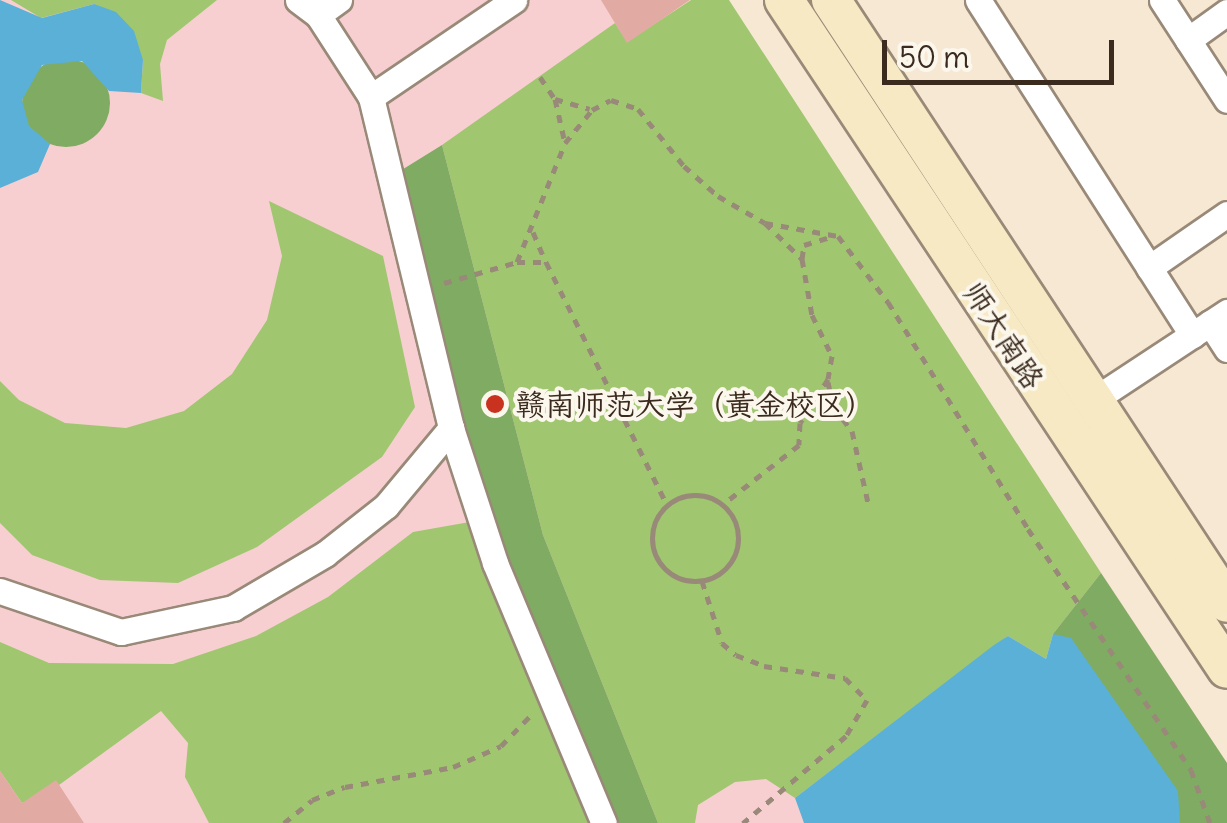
<!DOCTYPE html>
<html>
<head>
<meta charset="utf-8">
<style>
  body { margin:0 }
  #map { position:relative; width:1227px; height:823px; overflow:hidden; background:#f7e8d3; font-family:Delius,"LXGW WenKai TC",sans-serif }
  div>[style] { position:absolute }
  .built>* { inset:0; background:#f7cfd1 }
  .green>* { inset:0; background:#a0c670 }
  .forest>* { inset:0; background:#80ab62 }
  .round { border-radius:50% }
  .water>* { inset:0; background:#5ab0d6 }
  .building>* { inset:0; background:#e1aaa2 }
  .path>* { height:5px; margin-top:-2.5px; transform-origin:0; background:repeating-linear-gradient(90deg,#998978 0 8px,transparent 0 16px) }
  .path>.ring { margin:-2.5px; padding:0; box-sizing:content-box; background:none; border:5px solid #998978; border-radius:50% }
  .roads { filter:drop-shadow(2px 0 #998978) drop-shadow(-2px 0 #998978) drop-shadow(0 2px #998978) drop-shadow(0 -2px #998978) }
  .minor>* { height:25px; margin:-12.5px; padding:0 12.5px; transform-origin:12.5px; border-radius:12.5px; background:#fff }
  .secondary>* { height:38px; margin:-19px; padding:0 19px; transform-origin:19px; border-radius:19px; background:#f6e9c3 }
  .dots>* { width:28px; height:28px; translate:-50% -50%; box-sizing:border-box; border:5px solid #fbf7ec; border-radius:50% }
  span { translate:-50% -50%; white-space:nowrap; text-align:center; line-height:1.15; -webkit-text-stroke:8px #fbf7ec; paint-order:stroke }
  .street-label { font-size:30px; color:#3b2a1e }
  .poi-label { font-size:30px; color:#3b2a1e }
  .left { translate:0 -50%; text-align:left }
  .scale { position:absolute; left:882px; top:40px; width:232px; height:45px; box-sizing:border-box; border:5px solid #3b2a1e; border-top:0; padding-left:12px; font-size:30px; line-height:35px; white-space:nowrap; color:#3b2a1e; -webkit-text-stroke:8px #fbf7ec; paint-order:stroke }
</style>
</head>
<body>
<div id="map">
  <div class="built">
    <div style="clip-path:polygon(0 0,665px 0,780px 175px,877px 234px,1227px 763px,1227px 823px,0 823px)"></div>
  </div>
  <div class="green">
    <div style="clip-path:polygon(11px 0,217px 0,167px 40px,160px 64px,163px 101px,141px 93px,143px 60px,94px 4px,41px 18px)"></div>
    <div style="clip-path:polygon(691px 0,729px 0,1101px 573px,1053px 634px,1046px 659px,1008px 636px,795px 798px,766px 779px,735px 782px,698px 805px,695px 823px,658px 823px,543px 535px,442px 145px,615px 23px,627px 42px)"></div>
    <div style="clip-path:polygon(269px 201px,383px 256px,415px 407px,382px 457px,257px 547px,178px 583px,100px 580px,32px 555px,0 523px,0 381px,19px 400px,65px 423px,126px 428px,184px 411px,232px 374px,267px 320px,282px 256px)"></div>
    <div style="clip-path:polygon(481px 520px,604px 823px,209px 823px,185px 777px,188px 743px,161px 711px,59px 785px,22px 803px,0 771px,0 642px,49px 663px,173px 664px,256px 636px,328px 597px,413px 532px)"></div>
  </div>
  <div class="forest">
    <div class="round" style="left:22px;top:59px;width:88px;height:88px"></div>
    <div style="clip-path:polygon(442px 145px,543px 535px,658px 823px,604px 823px,495px 563px,392px 176px)"></div>
    <div style="clip-path:polygon(1101px 573px,1227px 763px,1227px 823px,1180px 823px,1053px 634px)"></div>
  </div>
  <div class="water">
    <div style="clip-path:polygon(0 0,42px 18px,94px 4px,116px 12px,134px 31px,143px 60px,141px 93px,109px 91px,82px 61px,42px 65px,22px 100px,29px 126px,50px 144px,38px 172px,0 188px)"></div>
    <div style="clip-path:polygon(1053px 634px,1071px 638px,1178px 791px,1180px 823px,804px 823px,795px 798px,994px 645px,1008px 636px,1046px 659px)"></div>
  </div>
  <div class="building">
    <div style="clip-path:polygon(601px 0,690px 0,627px 43px)"></div>
    <div style="clip-path:polygon(0 771px,22px 803px,56px 780px,84px 823px,0 823px)"></div>
  </div>
  <div class="path">
    <div style="left:540px;top:77px;width:27px;rotate:56deg"></div>
    <div style="left:555px;top:99px;width:45px;rotate:77.2deg"></div>
    <div style="left:555px;top:99px;width:36px;rotate:16deg"></div>
    <div style="left:765px;top:223px;width:74px;rotate:10.1deg"></div>
    <div style="left:838px;top:236px;width:83px;rotate:52.9deg"></div>
    <div style="left:888px;top:302px;width:267px;rotate:58.3deg"></div>
    <div style="left:1028px;top:529px;width:291px;rotate:55.9deg"></div>
    <div style="left:1191px;top:770px;width:56px;rotate:70.3deg"></div>
    <div style="left:533px;top:232px;width:33px;rotate:67deg"></div>
    <div style="left:802px;top:259px;width:14px;rotate:-82deg"></div>
    <div style="left:804px;top:245px;width:27px;rotate:-17deg"></div>
    <div style="left:517px;top:262px;width:128px;rotate:-68deg"></div>
    <div style="left:565px;top:143px;width:43px;rotate:-50.7deg"></div>
    <div style="left:592px;top:110px;width:21px;rotate:-28deg"></div>
    <div style="left:611px;top:100px;width:28px;rotate:18deg"></div>
    <div style="left:638px;top:109px;width:73px;rotate:51.1deg"></div>
    <div style="left:684px;top:166px;width:45px;rotate:41.4deg"></div>
    <div style="left:718px;top:196px;width:54px;rotate:29.9deg"></div>
    <div style="left:765px;top:223px;width:52px;rotate:44.2deg"></div>
    <div style="left:802px;top:259px;width:57px;rotate:79.9deg"></div>
    <div style="left:812px;top:315px;width:46px;rotate:64deg"></div>
    <div style="left:832px;top:356px;width:23px;rotate:100deg"></div>
    <div style="left:828px;top:379px;width:52px;rotate:122.5deg"></div>
    <div style="left:800px;top:423px;width:22px;rotate:93deg"></div>
    <div style="left:799px;top:445px;width:98px;rotate:142.1deg"></div>
    <div style="left:444px;top:283px;width:76px;rotate:-16deg"></div>
    <div style="left:517px;top:262px;width:29px"></div>
    <div style="left:546px;top:262px;width:271px;rotate:63.5deg"></div>
    <div style="left:828px;top:382px;width:25px;rotate:78deg"></div>
    <div style="left:833px;top:406px;width:31px;rotate:53deg"></div>
    <div style="left:852px;top:431px;width:78px;rotate:77.4deg"></div>
    <div class="ring" style="left:652px;top:495px;width:81px;height:81px"></div>
    <div style="left:702px;top:581px;width:65px;rotate:72.1deg"></div>
    <div style="left:722px;top:643px;width:18px;rotate:41deg"></div>
    <div style="left:736px;top:655px;width:30px;rotate:21deg"></div>
    <div style="left:764px;top:666px;width:82px;rotate:8.4deg"></div>
    <div style="left:845px;top:678px;width:31px;rotate:45deg"></div>
    <div style="left:867px;top:700px;width:42px;rotate:120.3deg"></div>
    <div style="left:846px;top:736px;width:135px;rotate:139.8deg"></div>
    <div style="left:284px;top:823px;width:36px;rotate:-39deg"></div>
    <div style="left:312px;top:800px;width:35px;rotate:-22deg"></div>
    <div style="left:345px;top:787px;width:110px;rotate:-10.5deg"></div>
    <div style="left:453px;top:767px;width:52px;rotate:-23.6deg"></div>
    <div style="left:501px;top:746px;width:43px;rotate:-45.9deg"></div>
  </div>
  <div class="roads">
    <div class="minor">
      <div style="left:298px;top:0;width:25px;rotate:37deg"></div>
      <div style="left:318px;top:15px;width:98px;rotate:57.1deg"></div>
      <div style="left:371px;top:97px;width:341px;rotate:76.4deg"></div>
      <div style="left:451px;top:428px;width:142px;rotate:71.9deg"></div>
      <div style="left:495px;top:563px;width:282px;rotate:67.3deg"></div>
      <div style="left:978px;top:0;width:398px;rotate:57.4deg"></div>
      <div style="left:1162px;top:0;width:119px;rotate:57deg"></div>
      <div style="left:318px;top:15px;width:26px;rotate:-36deg"></div>
      <div style="left:1188px;top:40px;width:48px;rotate:-35.7deg"></div>
      <div style="left:371px;top:97px;width:173px;rotate:-34.1deg"></div>
      <div style="left:1149px;top:268px;width:95px;rotate:-34.7deg"></div>
      <div style="left:1210px;top:323px;width:31px;rotate:57deg"></div>
      <div style="left:1092px;top:401px;width:162px;rotate:-33.4deg"></div>
      <div style="left:0;top:591px;width:128px;rotate:18.7deg"></div>
      <div style="left:121px;top:632px;width:115px;rotate:-12.1deg"></div>
      <div style="left:233px;top:608px;width:107px;rotate:-30.4deg"></div>
      <div style="left:325px;top:554px;width:78px;rotate:-38.2deg"></div>
      <div style="left:386px;top:506px;width:102px;rotate:-50.2deg"></div>
    </div>
    <div class="secondary">
      <div style="left:784px;top:0;width:802px;rotate:56.49deg"></div>
      <div style="left:831px;top:0;width:721px;rotate:56.71deg"></div>
    </div>
  </div>
  <div class="dots">
    <div style="left:495px;top:404px;background:#c8321e"></div>
  </div>
  <div class="street-label">
    <span style="left:1004px;top:335px;rotate:57deg">师大南路</span>
  </div>
  <div class="poi-label">
    <span class="left" style="left:515px;top:404px">赣南师范大学（黄金校区）</span>
  </div>
  <div class="scale">50 m</div>
</div>
</body>
</html>
